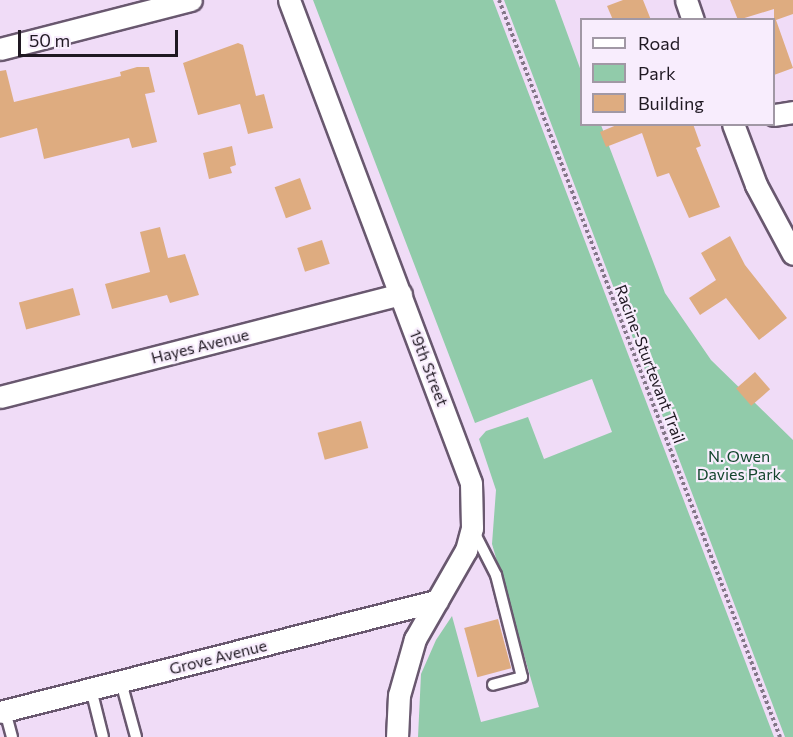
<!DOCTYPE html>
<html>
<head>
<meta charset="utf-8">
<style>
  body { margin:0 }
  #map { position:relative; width:793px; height:737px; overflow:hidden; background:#f0dcf7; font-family:Commissioner,sans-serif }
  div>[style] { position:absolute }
  .green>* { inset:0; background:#91cbaa }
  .building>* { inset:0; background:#deac80; transform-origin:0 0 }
  .path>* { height:4px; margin-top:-2px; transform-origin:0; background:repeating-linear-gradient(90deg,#837688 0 3px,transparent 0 6px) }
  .roads { filter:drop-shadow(2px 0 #69586f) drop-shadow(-2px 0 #69586f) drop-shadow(0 2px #69586f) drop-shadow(0 -2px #69586f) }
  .lane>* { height:10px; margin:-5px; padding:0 5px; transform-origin:5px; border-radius:5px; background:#fff }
  .street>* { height:21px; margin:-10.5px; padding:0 10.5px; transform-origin:10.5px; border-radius:10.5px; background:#fff }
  span { translate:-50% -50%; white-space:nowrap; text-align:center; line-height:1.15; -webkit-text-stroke:4.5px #f8edfd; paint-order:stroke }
  .street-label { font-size:16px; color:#1f1822 }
  .park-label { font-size:16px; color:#13452d }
  .legend { position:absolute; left:580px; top:18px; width:195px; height:108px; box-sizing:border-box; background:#f8edfd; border:2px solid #a198a5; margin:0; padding:8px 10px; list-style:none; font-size:18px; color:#1f1822 }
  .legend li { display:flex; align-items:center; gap:12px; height:30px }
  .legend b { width:30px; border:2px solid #a198a5 }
  .scale { position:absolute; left:18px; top:30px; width:160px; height:27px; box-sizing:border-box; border:3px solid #1f1822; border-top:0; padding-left:8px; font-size:18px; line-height:21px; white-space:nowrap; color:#1f1822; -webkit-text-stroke:4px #f8edfd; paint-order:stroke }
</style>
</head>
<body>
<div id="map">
  <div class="green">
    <div style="clip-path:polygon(313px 0,493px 0,774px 737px,418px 737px,421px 674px,436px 640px,452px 616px,481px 722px,539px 707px,492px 544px,496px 490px,479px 439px,486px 431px,528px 417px,544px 459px,612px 432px,592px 379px,475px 423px)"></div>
    <div style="clip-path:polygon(504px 0,555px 0,581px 71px,582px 124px,601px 125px,665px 293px,711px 360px,793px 440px,793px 737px,785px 737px)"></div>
  </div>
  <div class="building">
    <div style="clip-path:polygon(623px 0,643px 0,651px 20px,613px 20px,607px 6px)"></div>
    <div style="clip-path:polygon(730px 0,793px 0,793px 14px,776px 20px,793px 68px,774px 75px,774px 9px,738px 20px)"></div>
    <div style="clip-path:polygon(238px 43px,243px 45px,256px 96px,264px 94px,273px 128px,248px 134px,240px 104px,198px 115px,183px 63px)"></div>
    <div style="clip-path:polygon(137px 67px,149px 67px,155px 92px,145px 94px,157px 142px,132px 148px,129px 138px,44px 159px,37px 128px,0 138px,0 71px,6px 70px,14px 102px,121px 76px,120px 72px)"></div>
    <div style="clip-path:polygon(619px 124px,693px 124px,701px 146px,696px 148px,720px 207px,689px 218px,669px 173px,657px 177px,642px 133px,606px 147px,600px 132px)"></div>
    <div style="clip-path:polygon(232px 146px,236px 165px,230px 167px,232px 173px,209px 179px,203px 153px)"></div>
    <div style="left:300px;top:178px;width:33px;height:27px;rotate:70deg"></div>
    <div style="clip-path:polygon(160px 227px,168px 258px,185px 254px,199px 295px,170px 303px,167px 295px,112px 309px,105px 284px,150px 272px,140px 232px)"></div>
    <div style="clip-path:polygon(730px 236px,745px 265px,787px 318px,759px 340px,726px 298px,700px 315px,689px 298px,716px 280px,701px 253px)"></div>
    <div style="left:322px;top:240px;width:25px;height:26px;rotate:72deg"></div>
    <div style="left:73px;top:288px;width:28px;height:56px;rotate:75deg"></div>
    <div style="left:755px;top:372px;width:23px;height:25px;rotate:49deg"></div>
    <div style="left:361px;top:421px;width:28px;height:45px;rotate:75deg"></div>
    <div style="left:498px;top:619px;width:51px;height:35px;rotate:75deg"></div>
  </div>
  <div class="path">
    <div style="left:499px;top:0;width:789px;rotate:69.13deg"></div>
  </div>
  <div class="roads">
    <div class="lane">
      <div style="left:472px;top:528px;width:53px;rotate:62.9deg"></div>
      <div style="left:496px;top:575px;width:105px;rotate:75.7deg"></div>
      <div style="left:522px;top:677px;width:30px;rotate:165deg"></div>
      <div style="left:121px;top:682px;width:57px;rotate:74.7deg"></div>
      <div style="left:91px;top:689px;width:49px;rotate:76deg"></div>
      <div style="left:5px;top:711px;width:27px;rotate:75deg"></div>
    </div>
    <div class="street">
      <div style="left:289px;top:0;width:516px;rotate:69.35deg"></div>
      <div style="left:471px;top:483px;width:45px;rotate:88.7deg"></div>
      <div style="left:472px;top:528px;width:23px;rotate:105deg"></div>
      <div style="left:466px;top:550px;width:103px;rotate:119.8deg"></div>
      <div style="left:415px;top:639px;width:58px;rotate:105.9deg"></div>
      <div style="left:399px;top:695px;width:42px;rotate:92.7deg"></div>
      <div style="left:686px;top:0;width:21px;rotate:71deg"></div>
      <div style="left:0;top:49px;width:197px;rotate:-14.4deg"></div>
      <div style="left:774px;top:115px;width:19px;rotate:-9deg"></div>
      <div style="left:733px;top:124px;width:65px;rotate:69.3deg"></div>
      <div style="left:756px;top:185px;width:78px;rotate:61.8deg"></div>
      <div style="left:0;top:397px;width:414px;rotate:-14.4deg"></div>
      <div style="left:0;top:712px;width:451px;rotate:-14.3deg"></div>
    </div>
  </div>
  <div class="street-label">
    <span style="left:200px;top:346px;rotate:-14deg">Hayes Avenue</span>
    <span style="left:650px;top:364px;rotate:69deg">Racine-Sturtevant Trail</span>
    <span style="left:429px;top:368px;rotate:69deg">19th Street</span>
    <span style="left:218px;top:657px;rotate:-14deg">Grove Avenue</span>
  </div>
  <div class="park-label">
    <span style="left:739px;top:465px">N. Owen<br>Davies Park</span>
  </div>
  <ul class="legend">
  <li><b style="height:8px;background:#fff"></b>Road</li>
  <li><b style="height:16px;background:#91cbaa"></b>Park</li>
  <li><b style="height:16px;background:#deac80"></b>Building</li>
  </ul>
  <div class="scale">50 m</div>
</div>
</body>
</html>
